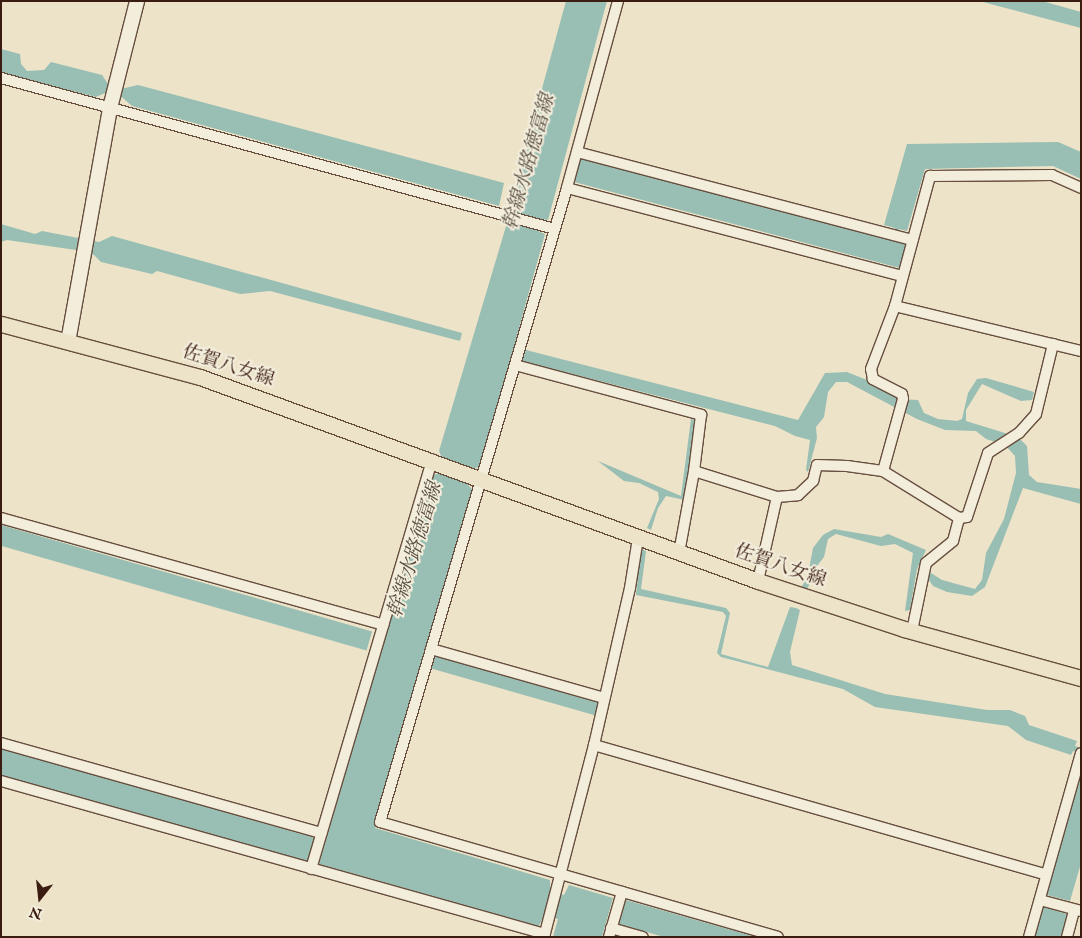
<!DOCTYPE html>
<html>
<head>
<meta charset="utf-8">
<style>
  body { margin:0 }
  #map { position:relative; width:1082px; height:938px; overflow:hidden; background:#ece3c9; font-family:"IM FELL English","Noto Serif JP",serif }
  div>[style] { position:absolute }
  .water>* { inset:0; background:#99beb3; transform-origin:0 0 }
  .roads { filter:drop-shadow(1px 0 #674e3e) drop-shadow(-1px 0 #674e3e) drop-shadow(0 1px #674e3e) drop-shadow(0 -1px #674e3e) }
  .street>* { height:10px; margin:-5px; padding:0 5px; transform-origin:5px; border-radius:5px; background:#f3eddc }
  .secondary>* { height:14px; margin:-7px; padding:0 7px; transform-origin:7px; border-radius:7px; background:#f3eddc }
  .primary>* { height:15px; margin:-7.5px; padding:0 7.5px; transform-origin:7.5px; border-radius:7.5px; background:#ece3c9 }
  span { translate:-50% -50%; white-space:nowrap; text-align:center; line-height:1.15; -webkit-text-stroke:4px #f3eddc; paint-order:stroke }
  .street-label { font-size:19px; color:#3b1c10 }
  .water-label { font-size:20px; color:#574d41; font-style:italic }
  .frame { position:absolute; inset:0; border:2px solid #3b1c10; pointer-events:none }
  .north { position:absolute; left:15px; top:873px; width:50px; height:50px; -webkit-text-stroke:4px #f3eddc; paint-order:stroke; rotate:196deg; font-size:14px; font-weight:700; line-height:20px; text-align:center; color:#3b1c10 }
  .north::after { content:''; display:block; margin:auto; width:18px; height:22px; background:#3b1c10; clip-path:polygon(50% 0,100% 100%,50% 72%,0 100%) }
</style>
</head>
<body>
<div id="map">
  <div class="water">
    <div style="clip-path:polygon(566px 1px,607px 1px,548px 220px,542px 219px,538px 231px,545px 234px,481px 466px,473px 469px,468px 485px,473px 490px,375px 828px,550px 880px,550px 891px,564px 895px,569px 885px,613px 898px,602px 937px,553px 937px,558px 919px,544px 915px,539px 926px,319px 864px,433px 475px,437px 474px,442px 458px,439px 451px,507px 223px,513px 225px,517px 212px,509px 209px)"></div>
    <div style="clip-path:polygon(979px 1px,1042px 1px,1081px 12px,1081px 28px)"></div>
    <div style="clip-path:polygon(1px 49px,20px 54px,21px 64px,27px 71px,44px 70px,51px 62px,102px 75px,108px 84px,125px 88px,138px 85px,504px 183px,499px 206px,132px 106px,123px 98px,105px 93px,96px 97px,1px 73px)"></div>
    <div style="clip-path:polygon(1058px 142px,1081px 152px,1081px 179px,1053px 166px,925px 169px,907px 231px,899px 229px,896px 239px,907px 243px,900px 268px,574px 182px,581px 157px,892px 238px,895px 228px,884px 225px,907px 144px)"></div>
    <div style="clip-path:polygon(1px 224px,35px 234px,42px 231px,99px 242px,112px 236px,462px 333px,460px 341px,270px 291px,240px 294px,157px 271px,152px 274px,101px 262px,94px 255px,76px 250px,7px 240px,1px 242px)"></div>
    <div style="clip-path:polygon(526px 350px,798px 420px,825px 373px,847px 372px,872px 382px,899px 399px,918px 400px,924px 413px,938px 419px,957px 421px,962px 419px,968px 393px,977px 379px,986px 378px,1034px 392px,1032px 400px,1021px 401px,982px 384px,966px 410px,966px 421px,1018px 437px,1027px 446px,1029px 475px,1037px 482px,1081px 489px,1081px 504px,1023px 488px,985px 587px,972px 596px,947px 592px,933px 586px,925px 574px,931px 573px,942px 580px,975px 589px,982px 580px,986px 553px,1004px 519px,1016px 473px,1015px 456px,1005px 445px,986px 439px,976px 431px,945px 430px,917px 419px,847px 382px,836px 382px,828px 392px,824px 417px,816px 427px,817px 438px,808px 472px,806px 470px,810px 440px,795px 436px,775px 426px,522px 361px)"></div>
    <div style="clip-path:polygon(691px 419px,696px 420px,685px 500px,666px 496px,658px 508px,651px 530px,647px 528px,659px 499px,658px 492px,639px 483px,624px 481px,598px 461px,681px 496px)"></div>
    <div style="left:1px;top:525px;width:386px;height:20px;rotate:16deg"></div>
    <div style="clip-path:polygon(834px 529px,881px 537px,888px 534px,926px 550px,917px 569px,910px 610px,905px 611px,913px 553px,895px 544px,881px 546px,836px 534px,828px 539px,824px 557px,817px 566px,814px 578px,806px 590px,801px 588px,808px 575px,813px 548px,823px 535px)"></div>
    <div style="clip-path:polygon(641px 549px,646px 551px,641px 589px,726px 608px,730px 613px,721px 654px,768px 667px,790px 607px,796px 608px,800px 610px,790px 652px,792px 665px,885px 694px,987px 710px,1010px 710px,1025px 716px,1029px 725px,1077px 741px,1075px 746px,1081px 748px,1081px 753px,1073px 751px,1071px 755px,1026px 740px,1008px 726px,875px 707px,843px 689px,721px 657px,717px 653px,726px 616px,723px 612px,636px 595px)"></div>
    <div style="left:435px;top:656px;width:170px;height:13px;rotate:16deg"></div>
    <div style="left:1px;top:748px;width:326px;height:27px;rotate:16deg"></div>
    <div style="clip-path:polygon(1081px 771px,1081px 863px,1070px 901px,1047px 895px)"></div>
    <div style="clip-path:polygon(626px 900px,756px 937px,664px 937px,619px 924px)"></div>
    <div style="clip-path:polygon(1043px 907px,1067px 914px,1061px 937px,1035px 937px)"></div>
  </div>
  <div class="roads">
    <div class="street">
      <div style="left:618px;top:1px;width:194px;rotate:105.3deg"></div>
      <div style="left:567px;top:188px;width:661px;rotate:106.43deg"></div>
      <div style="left:380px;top:822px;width:414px;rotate:16.1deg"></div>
      <div style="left:1px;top:78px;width:574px;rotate:15.25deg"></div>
      <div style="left:577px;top:152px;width:347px;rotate:14.7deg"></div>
      <div style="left:567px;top:188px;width:347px;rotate:14.7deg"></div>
      <div style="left:895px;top:306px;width:191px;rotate:13.6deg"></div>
      <div style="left:515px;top:365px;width:193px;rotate:15deg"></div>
      <div style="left:701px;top:415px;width:56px;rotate:97.1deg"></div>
      <div style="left:694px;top:471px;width:87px;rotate:17.4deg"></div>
      <div style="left:777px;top:497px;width:21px;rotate:-5deg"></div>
      <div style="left:798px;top:495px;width:21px;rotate:-43deg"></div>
      <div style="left:813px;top:481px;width:16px;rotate:-76deg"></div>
      <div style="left:817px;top:465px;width:30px;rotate:2deg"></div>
      <div style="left:847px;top:466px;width:36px;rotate:8deg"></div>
      <div style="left:1px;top:518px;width:397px;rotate:15.6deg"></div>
      <div style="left:959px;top:518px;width:8px;rotate:-7deg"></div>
      <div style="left:967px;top:517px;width:67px;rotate:-71.8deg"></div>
      <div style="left:988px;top:453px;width:37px;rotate:-33deg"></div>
      <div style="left:1019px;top:433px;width:25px;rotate:-48deg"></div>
      <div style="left:1036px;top:414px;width:72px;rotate:-76.3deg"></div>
      <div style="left:679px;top:553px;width:83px;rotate:-79.6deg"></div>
      <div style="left:758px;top:581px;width:86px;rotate:-77.3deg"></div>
      <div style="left:912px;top:631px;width:69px;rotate:-78.4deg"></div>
      <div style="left:926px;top:563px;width:35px;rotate:-39deg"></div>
      <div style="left:953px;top:541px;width:24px;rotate:-75deg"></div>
      <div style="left:959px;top:518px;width:89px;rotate:-148.3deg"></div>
      <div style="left:883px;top:471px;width:75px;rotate:-74.5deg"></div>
      <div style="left:903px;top:399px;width:5px;rotate:-101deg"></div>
      <div style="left:902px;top:394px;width:33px;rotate:-153deg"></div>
      <div style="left:873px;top:379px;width:10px;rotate:-101deg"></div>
      <div style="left:871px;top:369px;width:67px;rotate:-69.1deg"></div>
      <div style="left:895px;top:306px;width:135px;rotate:-74.9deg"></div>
      <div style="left:930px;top:176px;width:122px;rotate:-0.5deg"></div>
      <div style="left:1052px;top:175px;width:32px;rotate:24deg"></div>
      <div style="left:431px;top:649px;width:180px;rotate:15.8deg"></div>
      <div style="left:1px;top:743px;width:333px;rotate:15.7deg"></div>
      <div style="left:594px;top:745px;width:470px;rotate:16deg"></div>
      <div style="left:1px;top:781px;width:565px;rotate:15.71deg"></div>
      <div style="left:311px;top:869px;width:427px;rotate:-73.5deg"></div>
      <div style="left:1040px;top:900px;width:42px;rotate:15deg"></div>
      <div style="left:611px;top:928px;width:33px;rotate:16deg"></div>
      <div style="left:544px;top:937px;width:198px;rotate:-75.4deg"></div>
      <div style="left:594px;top:745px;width:161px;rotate:-77.1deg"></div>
      <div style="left:630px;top:588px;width:51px;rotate:-80.9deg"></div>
      <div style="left:609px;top:937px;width:47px;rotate:-73.9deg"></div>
      <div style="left:1029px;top:937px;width:191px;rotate:-74.2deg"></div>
      <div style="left:1067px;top:937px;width:28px;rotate:-75deg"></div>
    </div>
    <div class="secondary">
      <div style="left:68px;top:342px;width:238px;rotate:-79.8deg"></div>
      <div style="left:110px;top:108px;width:110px;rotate:-75.8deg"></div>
    </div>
    <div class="primary">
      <div style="left:1px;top:324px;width:206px;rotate:14.9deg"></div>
      <div style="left:200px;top:377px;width:594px;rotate:20.08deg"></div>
      <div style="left:758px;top:581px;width:154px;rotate:18.2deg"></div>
      <div style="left:904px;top:629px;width:184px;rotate:15.5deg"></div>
    </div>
  </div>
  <div class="street-label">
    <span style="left:228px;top:367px;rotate:18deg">佐賀八女線</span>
    <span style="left:780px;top:567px;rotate:19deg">佐賀八女線</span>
  </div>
  <div class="water-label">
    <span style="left:529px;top:162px;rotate:-74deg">幹線水路徳富線</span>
    <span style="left:415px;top:550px;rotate:-73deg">幹線水路徳富線</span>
  </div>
  <div class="frame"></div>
  <div class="north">N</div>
</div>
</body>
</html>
